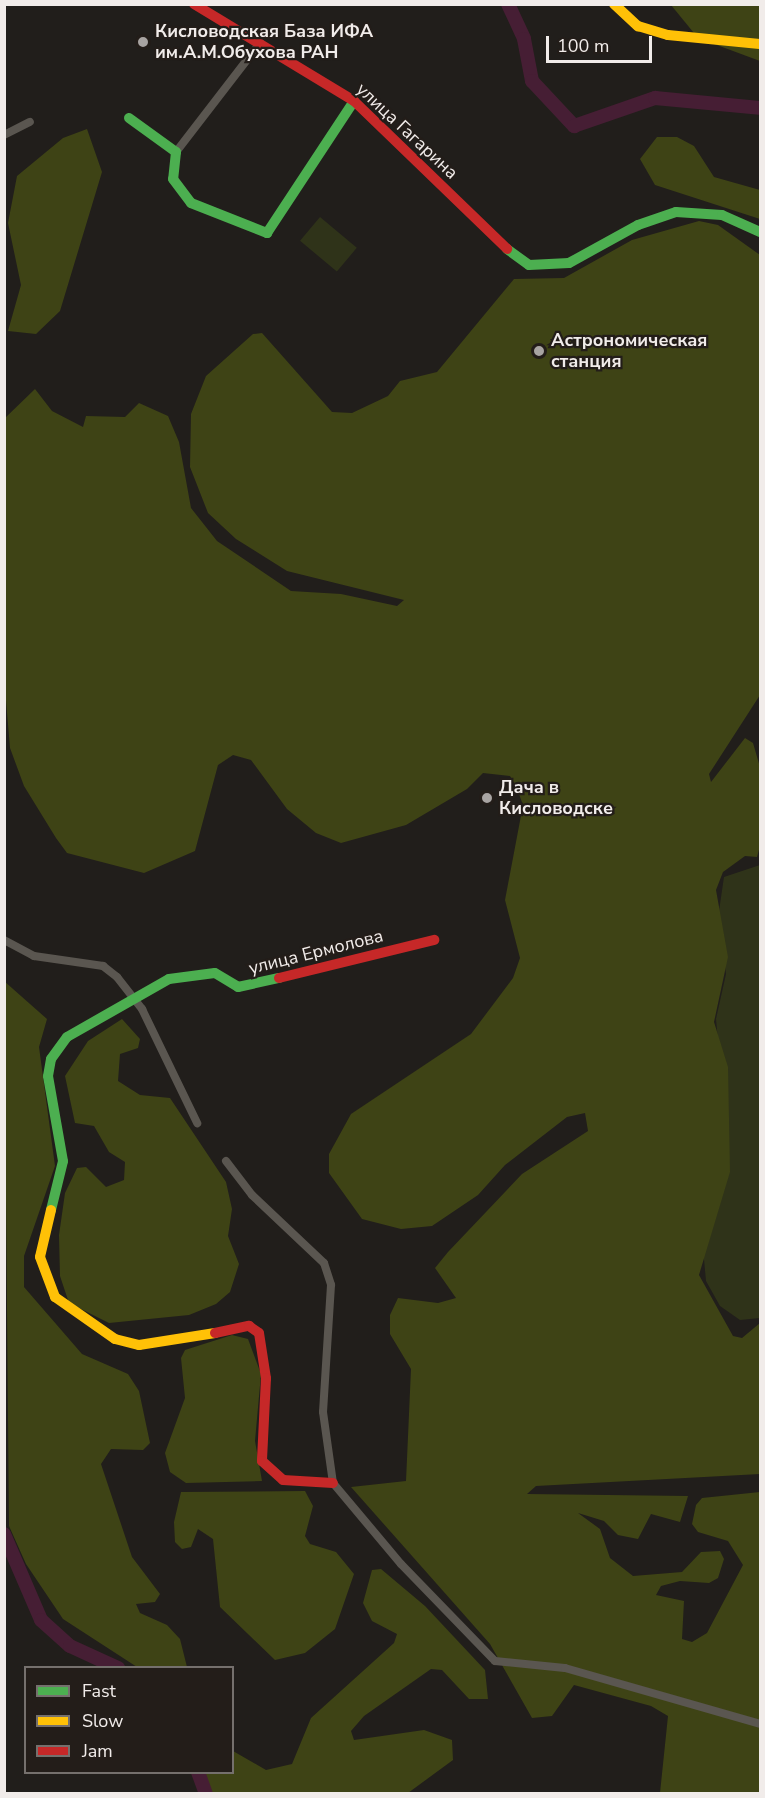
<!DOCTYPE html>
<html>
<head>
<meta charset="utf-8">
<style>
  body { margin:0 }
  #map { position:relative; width:765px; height:1798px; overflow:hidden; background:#211e1b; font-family:"Nunito Sans",sans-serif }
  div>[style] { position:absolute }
  .green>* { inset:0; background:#2f3319; transform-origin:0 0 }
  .forest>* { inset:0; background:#3e4315 }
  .river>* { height:14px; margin:-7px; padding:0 7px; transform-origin:7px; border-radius:7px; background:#461e34 }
  .street>* { height:8px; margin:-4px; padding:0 4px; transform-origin:4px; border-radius:4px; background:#5a5650 }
  .fast>* { height:10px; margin:-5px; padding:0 5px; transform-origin:5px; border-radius:5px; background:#4caf50 }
  .slow>* { height:10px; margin:-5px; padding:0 5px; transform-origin:5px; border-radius:5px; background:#ffc107 }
  .jam>* { height:10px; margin:-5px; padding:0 5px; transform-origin:5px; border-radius:5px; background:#c62828 }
  .dots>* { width:16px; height:16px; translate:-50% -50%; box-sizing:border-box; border:3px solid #231d19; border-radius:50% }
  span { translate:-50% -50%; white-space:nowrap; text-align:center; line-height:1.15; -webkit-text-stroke:4.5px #231d19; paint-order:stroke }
  .poi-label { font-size:18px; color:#f1ecea; font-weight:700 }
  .left { translate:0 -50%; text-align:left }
  .street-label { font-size:18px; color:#f1ecea }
  .frame { position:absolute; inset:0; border:6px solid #f1ecea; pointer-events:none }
  .legend { position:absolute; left:24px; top:1666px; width:210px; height:108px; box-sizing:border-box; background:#231d19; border:2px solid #75706d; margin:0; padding:8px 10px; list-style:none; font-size:18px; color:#f1ecea }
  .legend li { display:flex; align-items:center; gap:12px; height:30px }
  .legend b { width:30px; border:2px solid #75706d }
  .scale { position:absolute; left:546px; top:36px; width:106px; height:27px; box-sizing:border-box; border:3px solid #f1ecea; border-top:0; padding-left:8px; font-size:18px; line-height:21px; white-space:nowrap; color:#f1ecea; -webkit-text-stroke:4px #231d19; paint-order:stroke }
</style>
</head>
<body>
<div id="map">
  <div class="green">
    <div style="left:320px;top:217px;width:48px;height:31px;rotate:40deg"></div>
    <div style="clip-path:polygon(760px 865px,760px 1318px,740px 1320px,720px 1306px,706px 1281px,703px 1248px,729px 1161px,716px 1019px,726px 974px,719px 911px,724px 877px)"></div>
  </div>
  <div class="forest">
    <div style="clip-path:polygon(671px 5px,760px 5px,760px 61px,698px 38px)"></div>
    <div style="clip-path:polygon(87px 129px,102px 172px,60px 311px,36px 334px,8px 331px,21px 285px,8px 223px,17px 176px,63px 138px)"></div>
    <div style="clip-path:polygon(657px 137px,677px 137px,694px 146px,714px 177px,760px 190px,760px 219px,655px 185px,640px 159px)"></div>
    <div style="clip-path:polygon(699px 221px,718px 225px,760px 255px,760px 695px,709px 774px,711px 782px,745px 738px,753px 743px,760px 767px,760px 846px,757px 857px,745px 856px,723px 872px,716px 890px,728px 957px,714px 1022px,728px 1067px,730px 1172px,699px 1275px,733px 1336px,742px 1338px,760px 1323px,760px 1474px,536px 1486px,527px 1494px,688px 1496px,680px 1522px,651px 1514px,638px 1539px,618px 1535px,604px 1521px,578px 1513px,600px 1529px,610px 1558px,633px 1576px,682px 1572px,701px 1552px,720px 1551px,724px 1559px,718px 1578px,709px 1583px,680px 1581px,661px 1586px,656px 1595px,684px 1601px,682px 1639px,692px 1642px,707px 1633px,743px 1565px,728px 1541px,698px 1532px,692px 1524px,696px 1505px,702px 1498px,760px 1492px,760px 1793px,660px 1793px,668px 1716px,651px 1706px,574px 1685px,552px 1716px,532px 1718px,490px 1644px,351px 1487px,406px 1481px,411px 1369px,390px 1334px,390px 1315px,398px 1298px,438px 1303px,456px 1298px,435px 1268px,448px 1252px,522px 1174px,588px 1131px,585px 1113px,567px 1117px,505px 1165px,478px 1195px,432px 1226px,401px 1229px,362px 1219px,329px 1173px,329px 1154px,351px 1114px,471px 1034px,513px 978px,520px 958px,505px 900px,523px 805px,516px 786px,510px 776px,483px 773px,467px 789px,406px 825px,341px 843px,316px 833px,287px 809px,251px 760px,233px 755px,218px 765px,195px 851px,144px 873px,67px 853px,56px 838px,24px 786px,10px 748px,5px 689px,5px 418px,35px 389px,52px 411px,83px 427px,86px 416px,125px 417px,139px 403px,168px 416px,179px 442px,191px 508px,217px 541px,291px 591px,341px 594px,397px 606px,404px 600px,287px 571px,236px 539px,208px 513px,190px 467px,191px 414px,206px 376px,253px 334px,262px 333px,332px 412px,352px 413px,388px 396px,400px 381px,437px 372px,514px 279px,564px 278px,632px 240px)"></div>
    <div style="clip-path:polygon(4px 981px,47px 1019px,39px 1047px,55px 1166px,24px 1256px,24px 1287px,82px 1354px,128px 1374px,139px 1391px,150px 1443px,143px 1450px,111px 1449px,101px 1464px,132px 1557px,160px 1594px,155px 1602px,136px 1604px,140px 1613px,167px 1625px,180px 1639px,187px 1667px,137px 1667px,63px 1619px,26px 1564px,9px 1526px)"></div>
    <div style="clip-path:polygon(122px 1019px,140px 1039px,138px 1048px,120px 1054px,118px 1081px,140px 1095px,170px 1098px,226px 1182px,232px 1209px,228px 1236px,239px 1264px,230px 1292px,216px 1304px,189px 1315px,109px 1323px,69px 1303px,60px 1276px,59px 1235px,65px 1193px,77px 1168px,86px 1167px,106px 1187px,124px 1180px,125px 1162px,109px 1152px,94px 1126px,75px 1123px,65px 1076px,88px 1041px)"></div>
    <div style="clip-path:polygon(232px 1335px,248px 1339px,261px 1374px,255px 1441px,262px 1481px,186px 1483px,170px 1472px,165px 1453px,185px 1398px,181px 1358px,185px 1350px)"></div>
    <div style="clip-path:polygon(305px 1491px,313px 1506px,305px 1536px,310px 1544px,336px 1552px,354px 1574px,335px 1629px,305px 1653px,275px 1660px,220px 1607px,213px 1539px,198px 1529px,191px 1547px,182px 1549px,175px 1542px,174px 1522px,181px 1492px)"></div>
    <div style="clip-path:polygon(381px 1569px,425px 1606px,485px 1670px,488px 1699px,469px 1699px,442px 1670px,431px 1669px,364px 1716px,351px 1731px,354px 1740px,424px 1730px,452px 1740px,453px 1760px,408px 1793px,212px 1793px,202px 1773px,232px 1772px,233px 1751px,266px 1770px,292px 1764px,311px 1718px,394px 1643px,397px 1634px,372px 1621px,363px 1603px,372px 1570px)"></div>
  </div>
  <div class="river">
    <div style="left:508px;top:4px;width:38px;rotate:65deg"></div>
    <div style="left:524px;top:39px;width:43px;rotate:79.2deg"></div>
    <div style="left:532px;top:81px;width:62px;rotate:47deg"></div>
    <div style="left:574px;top:126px;width:86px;rotate:-19.1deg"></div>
    <div style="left:655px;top:98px;width:105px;rotate:5.4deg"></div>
    <div style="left:4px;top:1534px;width:94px;rotate:66.7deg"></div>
    <div style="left:41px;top:1620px;width:39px;rotate:42deg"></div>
    <div style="left:70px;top:1646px;width:53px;rotate:24.6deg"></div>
    <div style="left:198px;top:1772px;width:23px;rotate:70deg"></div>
  </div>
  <div class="street">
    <div style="left:4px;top:135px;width:29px;rotate:-27deg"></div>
    <div style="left:176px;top:152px;width:138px;rotate:-52.4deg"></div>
    <div style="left:4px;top:940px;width:34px;rotate:28deg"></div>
    <div style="left:34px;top:956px;width:70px;rotate:8.2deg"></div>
    <div style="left:103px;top:966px;width:18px;rotate:38deg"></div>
    <div style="left:117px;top:977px;width:41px;rotate:52deg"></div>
    <div style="left:142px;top:1009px;width:127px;rotate:64.2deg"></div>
    <div style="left:226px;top:1161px;width:43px;rotate:52.6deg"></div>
    <div style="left:252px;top:1195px;width:99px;rotate:43.4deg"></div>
    <div style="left:324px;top:1263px;width:23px;rotate:72deg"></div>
    <div style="left:331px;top:1285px;width:127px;rotate:93.6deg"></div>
    <div style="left:323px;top:1412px;width:72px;rotate:82deg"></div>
    <div style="left:333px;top:1483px;width:106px;rotate:50deg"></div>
    <div style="left:401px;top:1564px;width:135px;rotate:45.9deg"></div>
    <div style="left:495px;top:1661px;width:70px;rotate:5.7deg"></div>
    <div style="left:565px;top:1668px;width:203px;rotate:16deg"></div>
  </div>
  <div class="fast">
    <div style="left:129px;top:118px;width:58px;rotate:35.9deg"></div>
    <div style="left:176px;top:152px;width:27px;rotate:96deg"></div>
    <div style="left:173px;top:179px;width:30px;rotate:53deg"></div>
    <div style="left:191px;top:203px;width:82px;rotate:21.5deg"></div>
    <div style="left:267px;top:233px;width:158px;rotate:-56.6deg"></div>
    <div style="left:507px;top:249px;width:27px;rotate:36deg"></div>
    <div style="left:529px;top:265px;width:40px;rotate:-2.9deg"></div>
    <div style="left:569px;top:263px;width:79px;rotate:-28.8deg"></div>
    <div style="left:638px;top:225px;width:40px;rotate:-18.9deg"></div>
    <div style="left:676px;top:212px;width:46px;rotate:3.7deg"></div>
    <div style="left:722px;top:215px;width:42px;rotate:24.1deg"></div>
    <div style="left:51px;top:1210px;width:50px;rotate:-76.2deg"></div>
    <div style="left:63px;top:1161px;width:86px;rotate:-100deg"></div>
    <div style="left:48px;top:1076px;width:17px;rotate:-80deg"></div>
    <div style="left:51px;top:1059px;width:27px;rotate:-54deg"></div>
    <div style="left:67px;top:1037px;width:117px;rotate:-29.6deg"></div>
    <div style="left:169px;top:979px;width:46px;rotate:-7.4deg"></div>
    <div style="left:215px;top:973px;width:27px;rotate:31deg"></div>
    <div style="left:238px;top:987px;width:42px;rotate:-12.4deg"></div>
  </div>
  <div class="slow">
    <div style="left:614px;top:4px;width:33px;rotate:43deg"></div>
    <div style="left:638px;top:26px;width:31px;rotate:17deg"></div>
    <div style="left:668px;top:35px;width:92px;rotate:5.6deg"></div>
    <div style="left:51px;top:1210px;width:48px;rotate:103.2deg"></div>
    <div style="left:40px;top:1257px;width:43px;rotate:69.4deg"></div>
    <div style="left:55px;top:1297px;width:73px;rotate:35deg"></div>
    <div style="left:115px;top:1339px;width:25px;rotate:14deg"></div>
    <div style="left:139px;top:1345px;width:77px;rotate:-9deg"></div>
  </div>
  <div class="jam">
    <div style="left:194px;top:4px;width:187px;rotate:31.2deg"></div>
    <div style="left:354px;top:101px;width:213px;rotate:44deg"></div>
    <div style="left:279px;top:978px;width:160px;rotate:-13.8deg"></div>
    <div style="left:215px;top:1333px;width:35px;rotate:-12deg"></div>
    <div style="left:249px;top:1326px;width:12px;rotate:35deg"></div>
    <div style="left:259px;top:1333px;width:46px;rotate:81.2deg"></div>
    <div style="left:266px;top:1378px;width:83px;rotate:92.8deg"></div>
    <div style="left:262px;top:1461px;width:28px;rotate:42deg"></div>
    <div style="left:283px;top:1480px;width:50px;rotate:3.4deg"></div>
  </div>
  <div class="dots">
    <div style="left:143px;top:42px;background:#a8a4a2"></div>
    <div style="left:539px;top:351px;background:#a8a4a2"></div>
    <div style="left:487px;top:798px;background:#a8a4a2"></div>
  </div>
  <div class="poi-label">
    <span class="left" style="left:155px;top:42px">Кисловодская База ИФА<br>им.А.М.Обухова РАН</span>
    <span class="left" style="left:551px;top:351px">Астрономическая<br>станция</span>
    <span class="left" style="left:499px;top:798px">Дача в<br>Кисловодске</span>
  </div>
  <div class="street-label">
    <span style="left:407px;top:131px;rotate:43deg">улица Гагарина</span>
    <span style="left:316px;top:952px;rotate:-14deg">улица Ермолова</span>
  </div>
  <div class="frame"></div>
  <ul class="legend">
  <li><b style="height:8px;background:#4caf50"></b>Fast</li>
  <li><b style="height:8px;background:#ffc107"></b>Slow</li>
  <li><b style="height:8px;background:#c62828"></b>Jam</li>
  </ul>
  <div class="scale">100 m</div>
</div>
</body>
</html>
